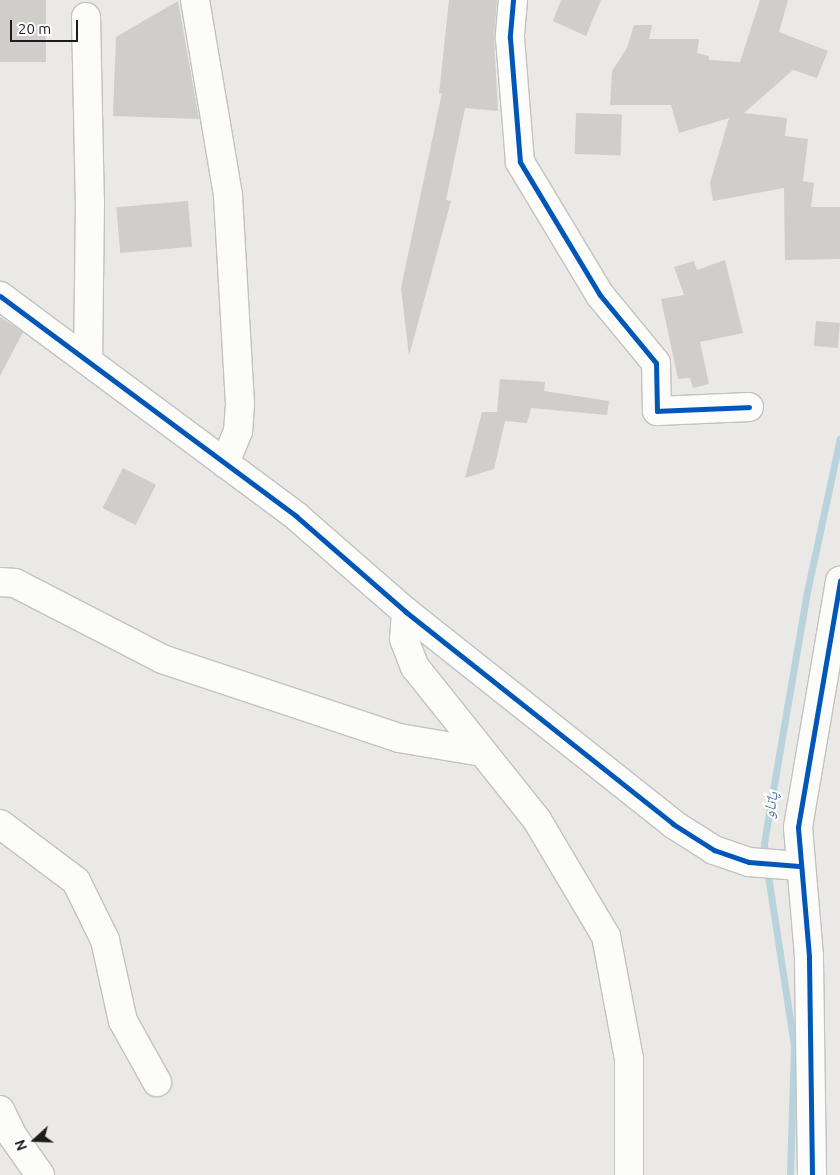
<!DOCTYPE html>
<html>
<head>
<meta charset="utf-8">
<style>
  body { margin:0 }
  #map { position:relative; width:840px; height:1175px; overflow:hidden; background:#eae9e5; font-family:Ubuntu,"Noto Naskh Arabic",sans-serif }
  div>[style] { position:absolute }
  .stream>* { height:7px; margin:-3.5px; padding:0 3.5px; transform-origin:3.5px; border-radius:3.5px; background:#b9d3dd }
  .building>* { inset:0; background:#cfceca; transform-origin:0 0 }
  .roads { filter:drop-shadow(1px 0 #c3c2c1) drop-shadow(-1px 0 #c3c2c1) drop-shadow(0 1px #c3c2c1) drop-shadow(0 -1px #c3c2c1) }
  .minor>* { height:28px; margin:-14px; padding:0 14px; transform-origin:14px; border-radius:14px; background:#fcfcfb }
  .cycleway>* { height:5px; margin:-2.5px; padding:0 2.5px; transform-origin:2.5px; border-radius:2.5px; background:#0057b8 }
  span { translate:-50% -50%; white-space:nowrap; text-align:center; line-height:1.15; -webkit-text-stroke:4px #fff; paint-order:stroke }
  .water-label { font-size:16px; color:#4d73a8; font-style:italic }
  .north { position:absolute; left:10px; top:1115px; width:50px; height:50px; -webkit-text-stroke:4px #fff; paint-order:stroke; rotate:250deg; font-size:14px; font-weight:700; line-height:20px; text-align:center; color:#1c1c1c }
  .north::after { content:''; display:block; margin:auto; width:18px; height:22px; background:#1c1c1c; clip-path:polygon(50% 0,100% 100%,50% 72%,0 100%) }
  .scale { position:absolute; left:10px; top:20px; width:68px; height:22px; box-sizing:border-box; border:2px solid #1c1c1c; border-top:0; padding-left:6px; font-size:15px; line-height:18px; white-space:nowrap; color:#1c1c1c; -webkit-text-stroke:4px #fff; paint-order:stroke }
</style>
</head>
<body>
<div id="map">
  <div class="stream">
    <div style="left:765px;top:858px;width:15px;rotate:-94deg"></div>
    <div style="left:764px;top:843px;width:255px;rotate:-80.3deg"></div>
    <div style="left:807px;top:592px;width:157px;rotate:-77.9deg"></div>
    <div style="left:767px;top:869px;width:179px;rotate:81.3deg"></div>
    <div style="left:794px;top:1046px;width:129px;rotate:91.8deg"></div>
  </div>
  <div class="building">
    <div style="left:0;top:0;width:46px;height:62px"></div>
    <div style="clip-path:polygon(449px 0,497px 0,494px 39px,498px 111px,465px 108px,446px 200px,451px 201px,409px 356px,401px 288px,442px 93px,439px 94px)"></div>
    <div style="clip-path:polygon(561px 0,601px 0,586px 36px,553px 21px)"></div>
    <div style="clip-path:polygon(760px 0,788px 0,779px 32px,828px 51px,817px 78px,793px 70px,744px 113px,787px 118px,785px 136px,808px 139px,803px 181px,814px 183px,811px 207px,840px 207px,840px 259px,785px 260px,784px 188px,713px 201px,710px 183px,729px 118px,679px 133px,671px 105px,610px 105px,612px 71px,627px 48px,634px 25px,652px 25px,649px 39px,699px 39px,697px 53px,709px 56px,709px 60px,740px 62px)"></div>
    <div style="clip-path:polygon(178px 1px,199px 119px,113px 116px,116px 37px)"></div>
    <div style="left:576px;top:113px;width:46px;height:41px;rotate:2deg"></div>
    <div style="left:188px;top:201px;width:46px;height:72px;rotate:85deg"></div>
    <div style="clip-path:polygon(725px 260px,743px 333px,700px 342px,709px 384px,693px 388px,690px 378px,678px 379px,661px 299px,684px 295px,674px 267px,694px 261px,697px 270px)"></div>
    <div style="clip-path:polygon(0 317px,23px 332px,0 376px)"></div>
    <div style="left:816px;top:321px;width:24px;height:25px;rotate:5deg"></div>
    <div style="clip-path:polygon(500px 379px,545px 382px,544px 391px,609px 401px,607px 415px,531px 408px,527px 423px,505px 421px,494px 469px,465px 478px,482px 412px,497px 412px)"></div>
    <div style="left:123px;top:468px;width:37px;height:45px;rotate:27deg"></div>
  </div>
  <div class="roads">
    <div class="minor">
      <div style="left:195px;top:0;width:199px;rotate:80.4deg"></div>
      <div style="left:228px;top:196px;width:208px;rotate:86.7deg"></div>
      <div style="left:240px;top:404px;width:27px;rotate:94deg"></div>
      <div style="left:238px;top:431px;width:35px;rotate:112deg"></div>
      <div style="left:513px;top:0;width:38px;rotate:95deg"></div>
      <div style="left:510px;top:38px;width:124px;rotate:85.4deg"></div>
      <div style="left:520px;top:162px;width:155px;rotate:59deg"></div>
      <div style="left:600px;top:295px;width:88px;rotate:50.5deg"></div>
      <div style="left:656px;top:363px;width:48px;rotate:88.8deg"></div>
      <div style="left:657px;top:411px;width:92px;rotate:-2.5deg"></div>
      <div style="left:86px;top:17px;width:185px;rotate:88.8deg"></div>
      <div style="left:90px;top:202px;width:159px;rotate:90.7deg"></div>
      <div style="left:0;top:296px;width:369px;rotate:36.6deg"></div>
      <div style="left:296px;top:516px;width:146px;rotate:41.1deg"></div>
      <div style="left:406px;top:612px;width:341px;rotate:38.4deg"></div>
      <div style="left:673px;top:824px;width:49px;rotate:32.4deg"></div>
      <div style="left:714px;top:850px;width:37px;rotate:19deg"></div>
      <div style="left:749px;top:862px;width:50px;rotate:4.6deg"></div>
      <div style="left:0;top:582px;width:15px;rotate:4deg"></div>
      <div style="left:15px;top:583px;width:165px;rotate:27.3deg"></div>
      <div style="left:162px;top:659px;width:250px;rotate:18.4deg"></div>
      <div style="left:399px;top:738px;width:84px;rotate:9.6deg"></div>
      <div style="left:406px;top:612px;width:27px;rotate:94deg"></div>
      <div style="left:404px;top:639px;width:30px;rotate:69deg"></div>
      <div style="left:415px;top:667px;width:196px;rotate:51.4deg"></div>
      <div style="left:537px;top:820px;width:135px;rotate:59.3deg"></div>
      <div style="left:606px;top:936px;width:125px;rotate:79.4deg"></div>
      <div style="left:629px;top:1059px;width:116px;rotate:90deg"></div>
      <div style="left:0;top:824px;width:95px;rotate:36.9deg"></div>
      <div style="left:76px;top:881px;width:66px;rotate:63.8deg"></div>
      <div style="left:105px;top:940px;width:83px;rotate:77.5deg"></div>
      <div style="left:123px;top:1021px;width:70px;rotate:60.9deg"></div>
      <div style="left:0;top:1110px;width:28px;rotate:64deg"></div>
      <div style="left:12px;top:1135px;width:49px;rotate:55deg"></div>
      <div style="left:812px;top:1175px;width:219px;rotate:-90.8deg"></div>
      <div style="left:809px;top:956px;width:129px;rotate:-94.9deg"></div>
      <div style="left:798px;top:827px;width:250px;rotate:-80.3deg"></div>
    </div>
  </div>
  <div class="cycleway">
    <div style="left:513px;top:0;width:38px;rotate:95deg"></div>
    <div style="left:510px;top:38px;width:124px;rotate:85.4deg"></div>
    <div style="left:520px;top:162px;width:155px;rotate:59deg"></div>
    <div style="left:600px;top:295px;width:88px;rotate:50.5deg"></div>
    <div style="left:656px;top:363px;width:48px;rotate:88.8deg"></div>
    <div style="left:657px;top:411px;width:92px;rotate:-2.5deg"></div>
    <div style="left:0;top:296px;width:369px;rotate:36.6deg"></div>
    <div style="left:296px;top:516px;width:146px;rotate:41.1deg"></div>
    <div style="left:406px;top:612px;width:341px;rotate:38.4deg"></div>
    <div style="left:673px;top:824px;width:49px;rotate:32.4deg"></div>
    <div style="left:714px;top:850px;width:37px;rotate:19deg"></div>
    <div style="left:749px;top:862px;width:50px;rotate:4.6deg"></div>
    <div style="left:812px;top:1175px;width:219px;rotate:-90.8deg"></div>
    <div style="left:809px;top:956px;width:129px;rotate:-94.9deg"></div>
    <div style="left:798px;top:827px;width:250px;rotate:-80.3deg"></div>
  </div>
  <div class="water-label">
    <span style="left:770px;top:805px;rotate:-80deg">پاتاو</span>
  </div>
  <div class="north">N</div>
  <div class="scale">20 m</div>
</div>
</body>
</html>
